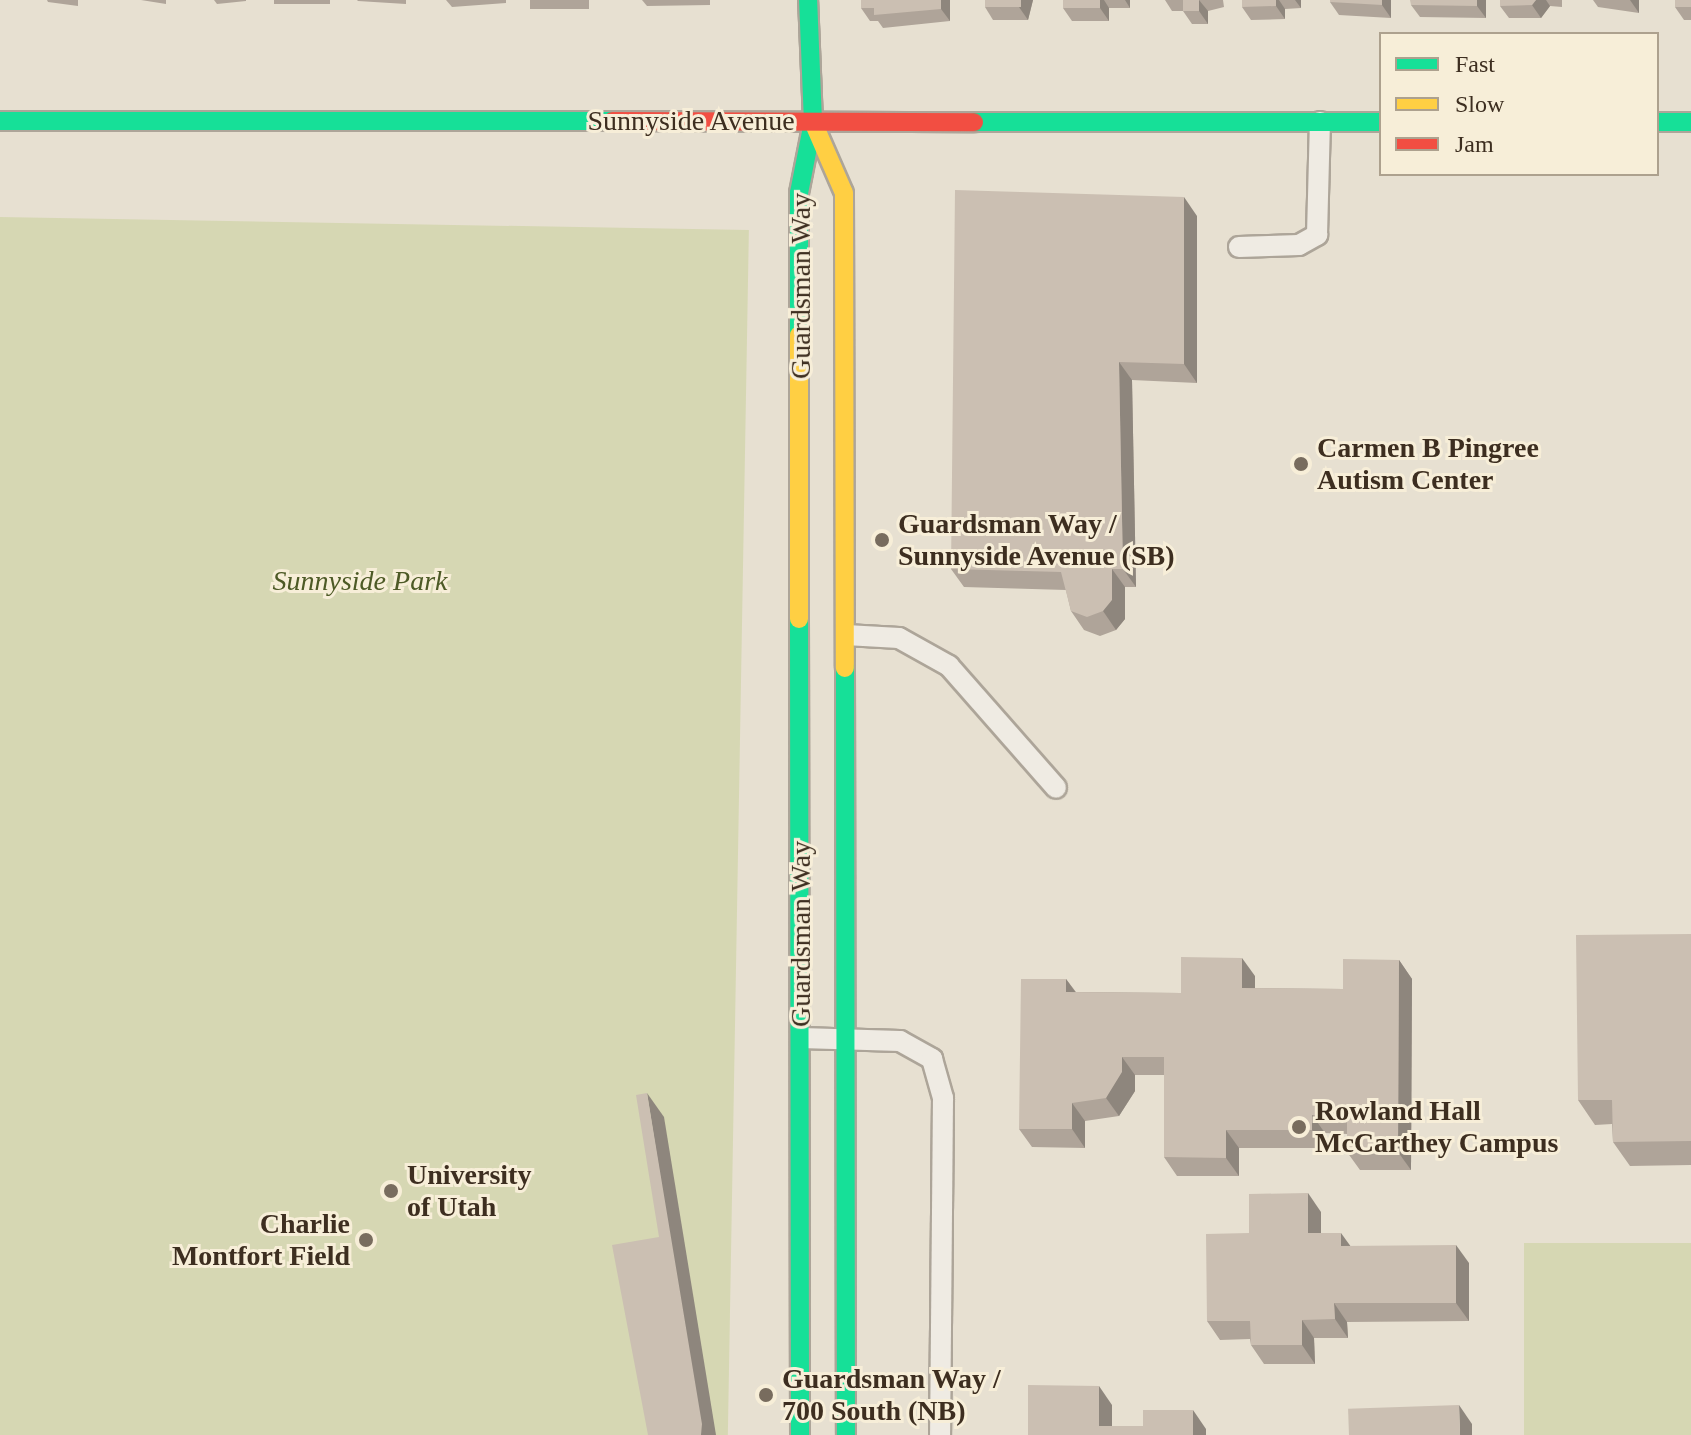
<!DOCTYPE html>
<html>
<head>
<meta charset="utf-8">
<style>
  body { margin:0 }
  #map { position:relative; width:1691px; height:1435px; overflow:hidden; background:#e7e0d1; font-family:"Times New Roman",serif }
  div>[style] { position:absolute }
  .green>* { inset:0; background:#d6d7b3; transform-origin:0 0 }
  .roads { filter:drop-shadow(2px 0 #ada599) drop-shadow(-2px 0 #ada599) drop-shadow(0 2px #ada599) drop-shadow(0 -2px #ada599) }
  .lane>* { height:20px; margin:-10px; padding:0 10px; transform-origin:10px; border-radius:10px; background:#efebe3 }
  .fast>* { height:18px; margin:-9px; padding:0 9px; transform-origin:9px; border-radius:9px; background:#16e098 }
  .slow>* { height:18px; margin:-9px; padding:0 9px; transform-origin:9px; border-radius:9px; background:#ffcf43 }
  .jam>* { height:18px; margin:-9px; padding:0 9px; transform-origin:9px; border-radius:9px; background:#f24e42 }
  .wall>* { inset:0; background:#afa499; transform-origin:0 0 }
  .shaded-wall>* { inset:0; background:#8e867d }
  .building>* { inset:0; background:#cbbfb2; transform-origin:0 0 }
  .dots>* { width:22px; height:22px; translate:-50% -50%; box-sizing:border-box; border:4px solid #f7eed8; border-radius:50% }
  span { translate:-50% -50%; white-space:nowrap; text-align:center; line-height:1.15; -webkit-text-stroke:6px #f7eed8; paint-order:stroke }
  .street-label { font-size:28px; color:#3d2e20 }
  .poi-label { font-size:28px; color:#3d2e20; font-weight:700 }
  .left { translate:0 -50%; text-align:left }
  .right { translate:-100% -50%; text-align:right }
  .park-label { font-size:28px; color:#4d5a26; font-style:italic }
  .legend { position:absolute; left:1379px; top:32px; width:280px; height:144px; box-sizing:border-box; background:#f7eed8; border:2px solid #ada18e; margin:0; padding:10px 14px; list-style:none; font-size:24px; color:#3d2e20 }
  .legend li { display:flex; align-items:center; gap:16px; height:40px }
  .legend b { width:40px; border:2px solid #ada18e }
</style>
</head>
<body>
<div id="map">
  <div class="green">
    <div style="left:0;top:217px;width:749px;height:1218px;rotate:1deg"></div>
    <div style="left:1691px;top:1243px;width:192px;height:167px;rotate:90deg"></div>
  </div>
  <div class="roads">
    <div class="lane">
      <div style="left:1239px;top:247px;width:60px;rotate:-1.9deg"></div>
      <div style="left:1299px;top:245px;width:21px;rotate:-29deg"></div>
      <div style="left:1317px;top:235px;width:113px;rotate:-88.5deg"></div>
      <div style="left:846px;top:635px;width:53px;rotate:3.2deg"></div>
      <div style="left:899px;top:638px;width:57px;rotate:29.2deg"></div>
      <div style="left:949px;top:666px;width:162px;rotate:48.7deg"></div>
      <div style="left:801px;top:1038px;width:99px;rotate:1.7deg"></div>
      <div style="left:900px;top:1041px;width:37px;rotate:29deg"></div>
      <div style="left:932px;top:1059px;width:41px;rotate:74.2deg"></div>
      <div style="left:943px;top:1098px;width:337px;rotate:90.5deg"></div>
    </div>
    <div class="fast">
      <div style="left:0;top:121px;width:612px"></div>
      <div style="left:974px;top:122px;width:407px"></div>
      <div style="left:1657px;top:122px;width:34px"></div>
      <div style="left:799px;top:335px;width:142px;rotate:-90deg"></div>
      <div style="left:799px;top:193px;width:72px;rotate:-78.8deg"></div>
      <div style="left:813px;top:122px;width:122px;rotate:-92.3deg"></div>
      <div style="left:799px;top:619px;width:816px;rotate:89.93deg"></div>
      <div style="left:845px;top:668px;width:767px;rotate:89.93deg"></div>
    </div>
    <div class="slow">
      <div style="left:813px;top:122px;width:77px;rotate:66.4deg"></div>
      <div style="left:844px;top:193px;width:475px;rotate:89.9deg"></div>
      <div style="left:799px;top:335px;width:284px;rotate:90deg"></div>
    </div>
    <div class="jam">
      <div style="left:612px;top:121px;width:362px;rotate:0.2deg"></div>
    </div>
  </div>
  <div class="wall">
    <div style="clip-path:polygon(47px 0,78px 0,78px 6px,48px 2px)"></div>
    <div style="clip-path:polygon(141px 0,166px 0,166px 4px)"></div>
    <div style="clip-path:polygon(214px 0,246px 0,246px 1px,217px 4px)"></div>
    <div style="left:274px;top:0;width:56px;height:4px"></div>
    <div style="clip-path:polygon(357px 0,406px 0,406px 4px,358px 1px)"></div>
    <div style="clip-path:polygon(446px 0,506px 0,506px 3px,452px 7px)"></div>
    <div style="left:530px;top:0;width:59px;height:9px"></div>
    <div style="clip-path:polygon(642px 0,710px 0,710px 5px,647px 6px)"></div>
    <div style="clip-path:polygon(861px 0,950px 0,950px 21px,883px 28px,878px 21px,870px 21px,861px 8px)"></div>
    <div style="clip-path:polygon(985px 0,1033px 0,1028px 20px,993px 20px,985px 7px)"></div>
    <div style="clip-path:polygon(1063px 0,1130px 0,1130px 8px,1109px 8px,1109px 21px,1072px 21px,1063px 8px)"></div>
    <div style="clip-path:polygon(1165px 0,1223px 0,1224px 7px,1208px 11px,1208px 24px,1192px 24px,1183px 11px,1172px 11px)"></div>
    <div style="clip-path:polygon(1242px 0,1301px 0,1301px 8px,1285px 9px,1285px 19px,1251px 20px,1242px 7px)"></div>
    <div style="clip-path:polygon(1391px 0,1391px 18px,1339px 15px,1330px 2px)"></div>
    <div style="clip-path:polygon(1486px 0,1486px 18px,1420px 17px,1411px 5px)"></div>
    <div style="clip-path:polygon(1500px 0,1562px 0,1562px 7px,1550px 6px,1541px 18px,1509px 18px,1500px 6px)"></div>
    <div style="clip-path:polygon(1593px 0,1649px 0,1639px 0,1639px 13px,1598px 7px)"></div>
    <div style="clip-path:polygon(1691px 0,1691px 20px,1684px 20px,1675px 7px)"></div>
    <div style="clip-path:polygon(1197px 216px,1197px 383px,1132px 380px,1136px 587px,1125px 587px,1125px 619px,1116px 630px,1100px 636px,1084px 630px,1071px 611px,1066px 590px,964px 587px,951px 569px)"></div>
    <div style="clip-path:polygon(1691px 934px,1691px 1165px,1630px 1166px,1613px 1142px,1612px 1124px,1595px 1125px,1578px 1100px)"></div>
    <div style="clip-path:polygon(1399px 960px,1412px 979px,1411px 1170px,1360px 1170px,1347px 1152px,1347px 1134px,1325px 1133px,1325px 1148px,1239px 1148px,1239px 1176px,1177px 1176px,1164px 1157px,1164px 1075px,1135px 1075px,1135px 1091px,1119px 1116px,1085px 1121px,1085px 1148px,1032px 1147px,1019px 1129px,1066px 979px,1076px 992px,1181px 993px,1255px 976px,1255px 988px,1343px 989px)"></div>
    <div style="clip-path:polygon(1321px 1212px,1321px 1233px,1350px 1246px,1469px 1263px,1469px 1321px,1347px 1322px,1348px 1338px,1314px 1338px,1315px 1364px,1264px 1364px,1251px 1345px,1250px 1339px,1220px 1340px,1207px 1321px,1249px 1233px)"></div>
  </div>
  <div class="shaded-wall">
    <div style="clip-path:polygon(941px 0,950px 0,950px 21px,941px 9px)"></div>
    <div style="clip-path:polygon(1021px 0,1033px 0,1028px 20px,1019px 7px)"></div>
    <div style="clip-path:polygon(1100px 0,1104px 0,1109px 8px,1109px 21px,1100px 8px)"></div>
    <div style="clip-path:polygon(1125px 0,1130px 0,1130px 8px)"></div>
    <div style="clip-path:polygon(1199px 0,1208px 11px,1208px 24px,1199px 11px)"></div>
    <div style="clip-path:polygon(1276px 0,1279px 0,1285px 9px,1285px 19px,1276px 6px)"></div>
    <div style="clip-path:polygon(1295px 0,1301px 0,1301px 8px)"></div>
    <div style="clip-path:polygon(1382px 0,1391px 0,1391px 18px,1382px 5px)"></div>
    <div style="clip-path:polygon(1477px 0,1486px 0,1486px 18px,1477px 6px)"></div>
    <div style="clip-path:polygon(1536px 0,1546px 0,1550px 6px,1541px 18px,1532px 5px)"></div>
    <div style="clip-path:polygon(1630px 0,1639px 0,1639px 13px)"></div>
    <div style="clip-path:polygon(1184px 197px,1197px 216px,1197px 383px,1184px 364px)"></div>
    <div style="clip-path:polygon(1119px 362px,1132px 380px,1136px 587px,1123px 569px)"></div>
    <div style="clip-path:polygon(1112px 569px,1125px 587px,1125px 619px,1116px 630px,1103px 611px)"></div>
    <div style="clip-path:polygon(1242px 958px,1255px 976px,1255px 1007px,1242px 988px)"></div>
    <div style="clip-path:polygon(1399px 960px,1412px 979px,1411px 1170px,1398px 1152px)"></div>
    <div style="clip-path:polygon(1066px 979px,1079px 997px,1066px 992px)"></div>
    <div style="clip-path:polygon(1122px 1057px,1135px 1075px,1135px 1091px,1119px 1116px,1106px 1098px)"></div>
    <div style="clip-path:polygon(647px 1093px,664px 1117px,716px 1435px,701px 1435px)"></div>
    <div style="clip-path:polygon(1072px 1103px,1085px 1121px,1085px 1148px,1072px 1129px)"></div>
    <div style="clip-path:polygon(1312px 1115px,1325px 1133px,1325px 1148px,1312px 1130px)"></div>
    <div style="clip-path:polygon(1226px 1130px,1239px 1148px,1239px 1176px,1226px 1158px)"></div>
    <div style="clip-path:polygon(1308px 1193px,1321px 1212px,1321px 1251px,1308px 1233px)"></div>
    <div style="clip-path:polygon(1341px 1233px,1354px 1251px,1341px 1246px)"></div>
    <div style="clip-path:polygon(1456px 1245px,1469px 1263px,1469px 1321px,1456px 1303px)"></div>
    <div style="clip-path:polygon(1334px 1303px,1347px 1322px,1348px 1338px,1335px 1319px)"></div>
    <div style="clip-path:polygon(1302px 1320px,1314px 1338px,1315px 1364px,1302px 1345px)"></div>
    <div style="clip-path:polygon(1099px 1386px,1112px 1405px,1112px 1435px,1099px 1426px)"></div>
    <div style="clip-path:polygon(1459px 1405px,1472px 1424px,1472px 1435px,1460px 1435px)"></div>
    <div style="clip-path:polygon(1193px 1410px,1206px 1429px,1206px 1435px,1193px 1435px)"></div>
  </div>
  <div class="building">
    <div style="clip-path:polygon(861px 0,941px 0,941px 9px,874px 15px,874px 8px,861px 8px)"></div>
    <div style="left:985px;top:0;width:36px;height:7px"></div>
    <div style="left:1063px;top:0;width:37px;height:8px"></div>
    <div style="left:1183px;top:0;width:16px;height:11px"></div>
    <div style="clip-path:polygon(1242px 0,1276px 0,1276px 6px,1242px 7px)"></div>
    <div style="clip-path:polygon(1330px 0,1382px 0,1382px 5px,1330px 2px)"></div>
    <div style="clip-path:polygon(1410px 0,1477px 0,1477px 6px,1411px 5px)"></div>
    <div style="clip-path:polygon(1500px 0,1536px 0,1532px 5px,1500px 6px)"></div>
    <div style="left:1675px;top:0;width:16px;height:7px"></div>
    <div style="clip-path:polygon(955px 190px,1184px 197px,1184px 364px,1119px 362px,1123px 569px,1112px 569px,1112px 600px,1103px 611px,1087px 617px,1071px 611px,1061px 572px,951px 569px)"></div>
    <div style="clip-path:polygon(1691px 934px,1691px 1141px,1613px 1142px,1612px 1100px,1578px 1100px,1576px 935px)"></div>
    <div style="clip-path:polygon(1181px 957px,1242px 958px,1242px 988px,1343px 989px,1343px 959px,1399px 960px,1398px 1152px,1347px 1152px,1347px 1115px,1312px 1115px,1312px 1130px,1226px 1130px,1226px 1158px,1164px 1157px,1164px 1057px,1122px 1057px,1122px 1072px,1106px 1098px,1072px 1103px,1072px 1129px,1019px 1129px,1021px 979px,1066px 979px,1066px 992px,1181px 993px)"></div>
    <div style="clip-path:polygon(647px 1093px,702px 1424px,701px 1435px,648px 1435px,612px 1245px,659px 1237px,636px 1095px)"></div>
    <div style="clip-path:polygon(1308px 1193px,1308px 1233px,1341px 1233px,1341px 1246px,1456px 1245px,1456px 1303px,1334px 1303px,1335px 1319px,1302px 1320px,1302px 1345px,1251px 1345px,1250px 1321px,1207px 1321px,1206px 1234px,1249px 1233px,1249px 1194px)"></div>
    <div style="clip-path:polygon(1028px 1385px,1099px 1386px,1099px 1426px,1143px 1426px,1143px 1410px,1193px 1410px,1193px 1435px,1028px 1435px)"></div>
    <div style="left:1459px;top:1405px;width:30px;height:111px;rotate:88deg"></div>
  </div>
  <div class="dots">
    <div style="left:1301px;top:464px;background:#786c5e"></div>
    <div style="left:882px;top:540px;background:#786c5e"></div>
    <div style="left:1299px;top:1127px;background:#786c5e"></div>
    <div style="left:391px;top:1191px;background:#786c5e"></div>
    <div style="left:366px;top:1240px;background:#786c5e"></div>
    <div style="left:766px;top:1395px;background:#786c5e"></div>
  </div>
  <div class="street-label">
    <span style="left:691px;top:121px">Sunnyside Avenue</span>
    <span style="left:801px;top:286px;rotate:-90deg">Guardsman Way</span>
    <span style="left:801px;top:934px;rotate:-90deg">Guardsman Way</span>
  </div>
  <div class="poi-label">
    <span class="left" style="left:1317px;top:464px">Carmen B Pingree<br>Autism Center</span>
    <span class="left" style="left:898px;top:540px">Guardsman Way /<br>Sunnyside Avenue (SB)</span>
    <span class="left" style="left:1315px;top:1127px">Rowland Hall<br>McCarthey Campus</span>
    <span class="left" style="left:407px;top:1191px">University<br>of Utah</span>
    <span class="right" style="left:350px;top:1240px">Charlie<br>Montfort Field</span>
    <span class="left" style="left:782px;top:1395px">Guardsman Way /<br>700 South (NB)</span>
  </div>
  <div class="park-label">
    <span style="left:360px;top:581px">Sunnyside Park</span>
  </div>
  <ul class="legend">
  <li><b style="height:10px;background:#16e098"></b>Fast</li>
  <li><b style="height:10px;background:#ffcf43"></b>Slow</li>
  <li><b style="height:10px;background:#f24e42"></b>Jam</li>
  </ul>
</div>
</body>
</html>
